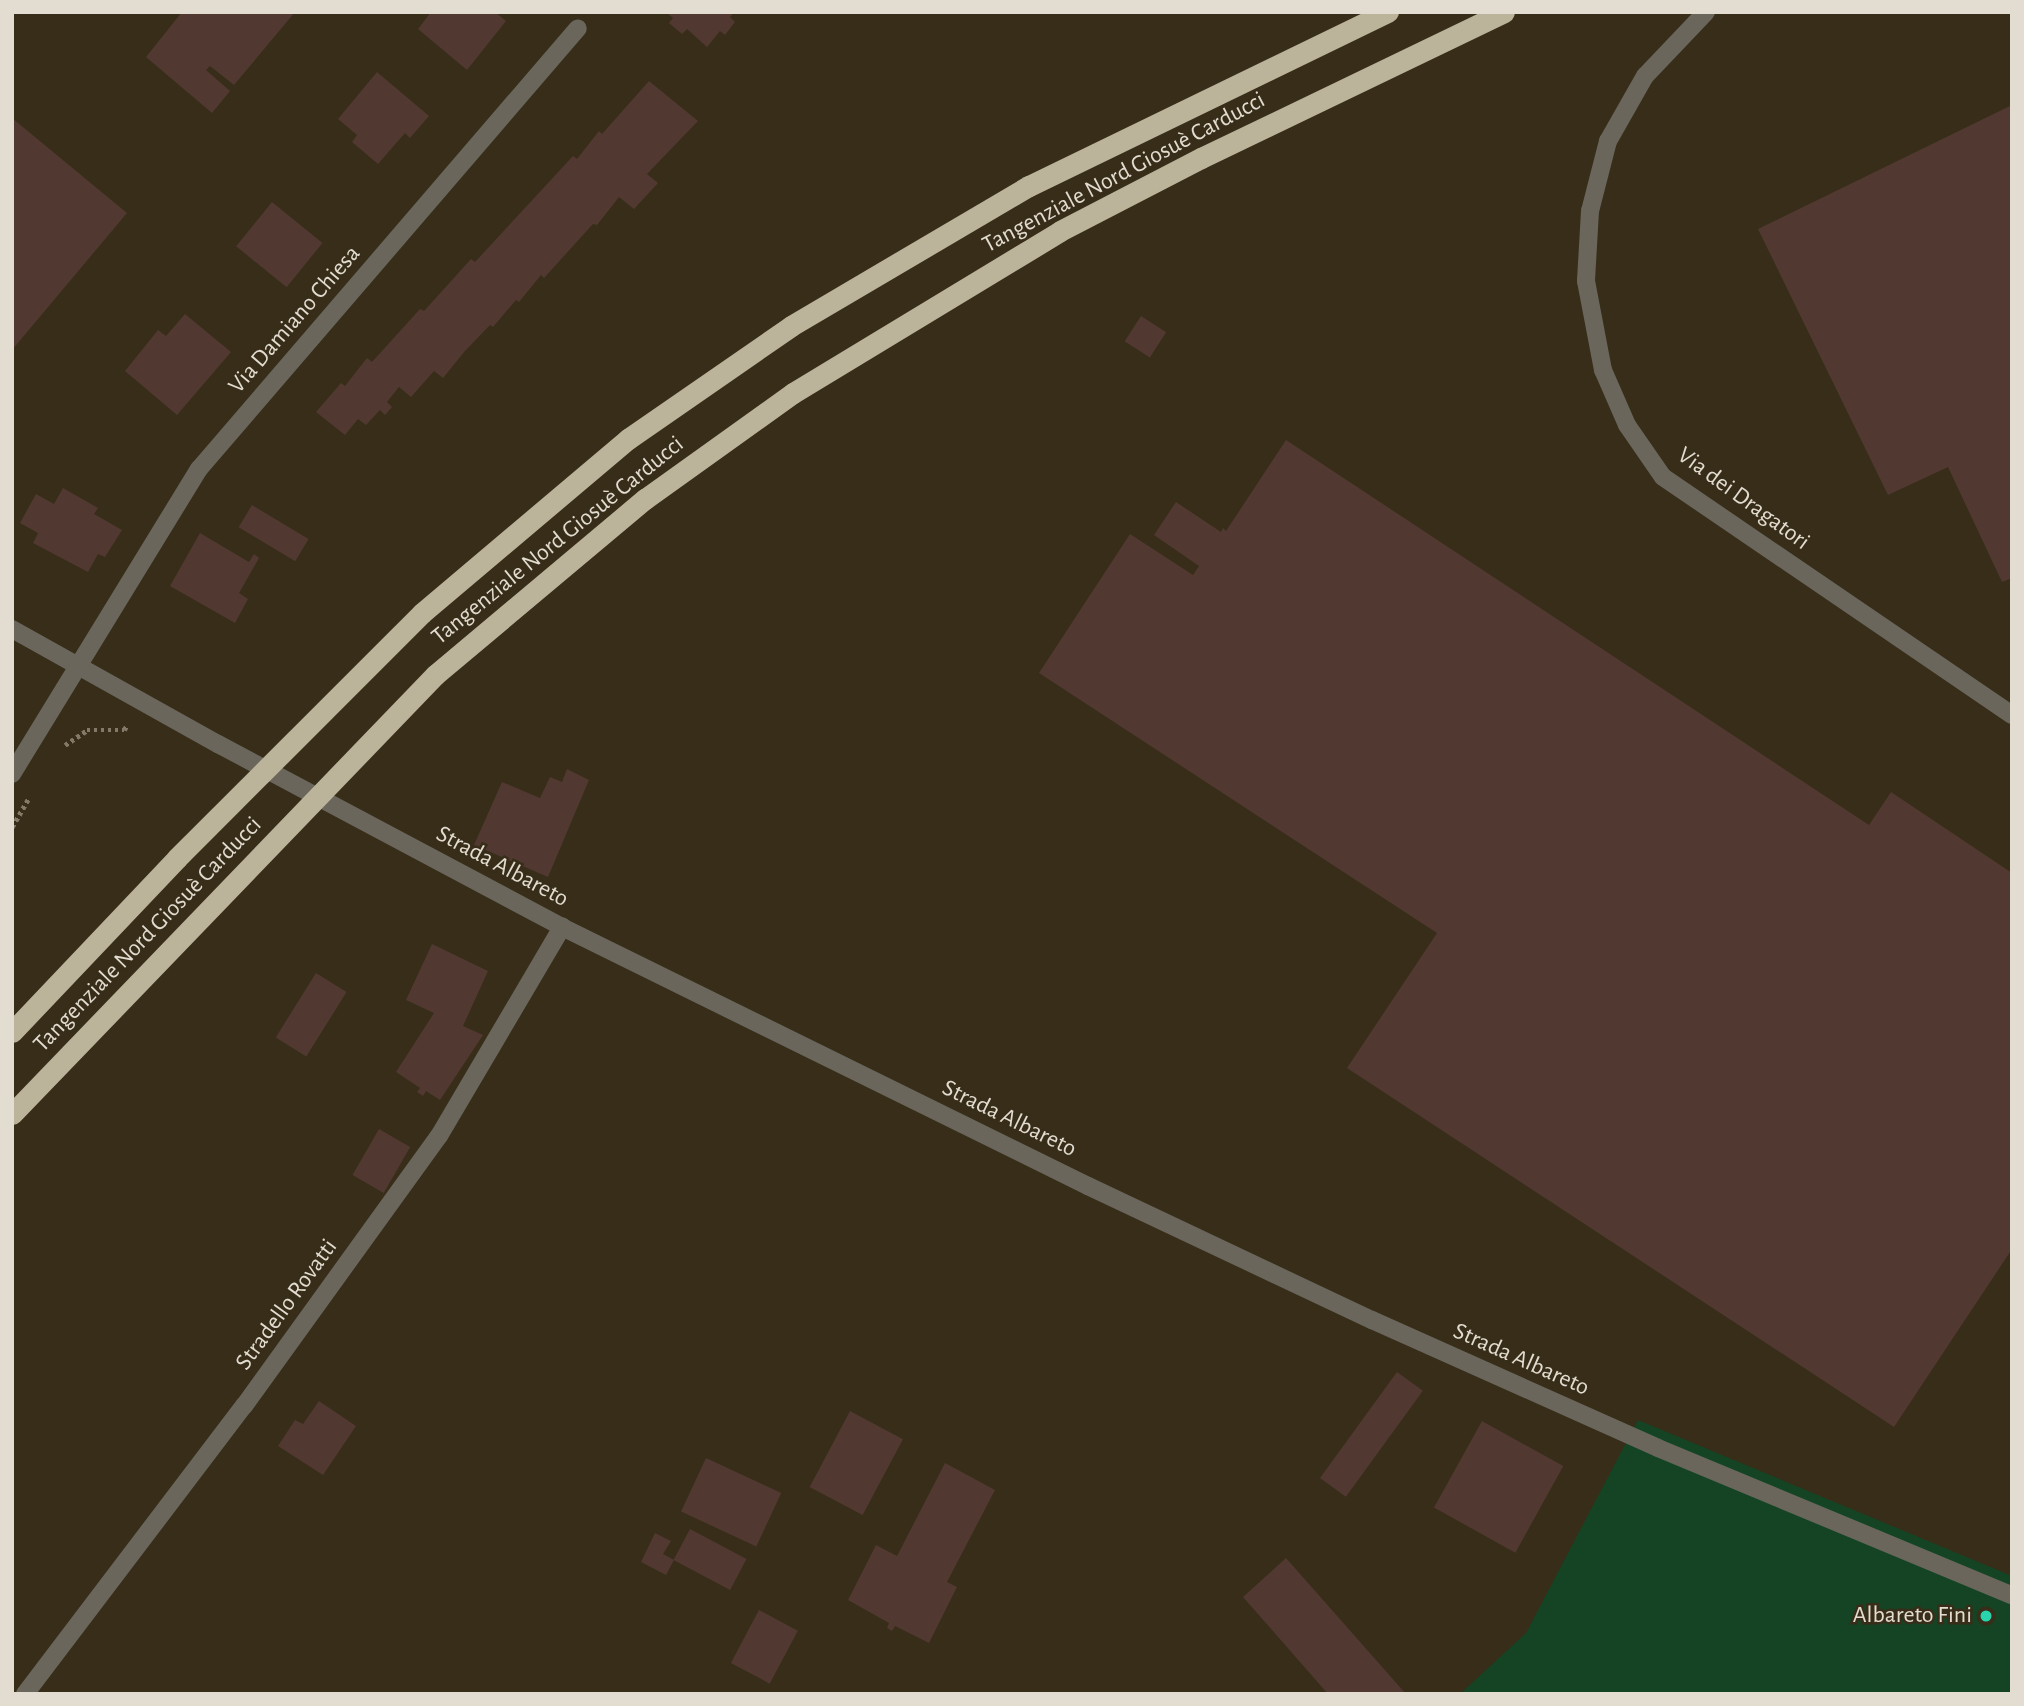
<!DOCTYPE html>
<html>
<head>
<meta charset="utf-8">
<style>
  body { margin:0 }
  #map { position:relative; width:2024px; height:1706px; overflow:hidden; background:#372d19; font-family:"Alegreya Sans",sans-serif }
  div>[style] { position:absolute }
  .green>* { inset:0; background:#154424 }
  .building>* { inset:0; background:#513932; transform-origin:0 0 }
  .path>* { height:4.5px; margin-top:-2.25px; transform-origin:0; background:repeating-linear-gradient(90deg,#827968 0 3.5px,transparent 0 7px) }
  .minor>* { height:18px; margin:-9px; padding:0 9px; transform-origin:9px; border-radius:9px; background:#6a665c }
  .highway>* { height:21px; margin:-10.5px; padding:0 10.5px; transform-origin:10.5px; border-radius:10.5px; background:#bbb39a }
  .dots>* { width:19px; height:19px; translate:-50% -50%; box-sizing:border-box; border:4px solid #372d19; border-radius:50% }
  span { translate:-50% -50%; white-space:nowrap; text-align:center; line-height:1.15; -webkit-text-stroke:5px #372d19; paint-order:stroke }
  .street-label { font-size:24px; color:#e3dcd0 }
  .poi-label { font-size:24px; color:#e3dcd0 }
  .right { translate:-100% -50%; text-align:right }
  .frame { position:absolute; inset:0; border:14px solid #e3dcd0; pointer-events:none }
</style>
</head>
<body>
<div id="map">
  <div class="green">
    <div style="clip-path:polygon(1638px 1420px,2012px 1576px,2012px 1694px,1460px 1694px,1526px 1633px)"></div>
  </div>
  <div class="building">
    <div style="clip-path:polygon(182px 12px,295px 12px,234px 85px,210px 66px,206px 70px,230px 91px,212px 113px,146px 57px)"></div>
    <div style="clip-path:polygon(431px 12px,495px 12px,506px 21px,467px 70px,418px 29px)"></div>
    <div style="clip-path:polygon(666px 12px,734px 12px,730px 17px,735px 22px,725px 35px,720px 31px,707px 47px,687px 29px,682px 34px,669px 23px,673px 18px)"></div>
    <div style="clip-path:polygon(377px 72px,429px 116px,410px 138px,405px 133px,378px 164px,352px 142px,357px 135px,338px 119px)"></div>
    <div style="clip-path:polygon(649px 81px,698px 121px,647px 174px,658px 183px,634px 209px,619px 197px,597px 225px,593px 224px,544px 278px,541px 275px,519px 302px,516px 300px,493px 327px,490px 325px,465px 351px,443px 378px,434px 371px,411px 397px,399px 387px,387px 402px,392px 407px,385px 415px,380px 410px,366px 425px,358px 419px,345px 435px,316px 412px,341px 383px,345px 386px,367px 358px,372px 362px,420px 309px,424px 311px,471px 259px,475px 262px,573px 156px,577px 159px,599px 131px,602px 134px)"></div>
    <div style="clip-path:polygon(2012px 105px,2012px 578px,2002px 582px,1948px 467px,1888px 495px,1758px 229px)"></div>
    <div style="clip-path:polygon(12px 118px,127px 213px,12px 350px)"></div>
    <div style="left:272px;top:202px;width:65px;height:57px;rotate:39deg"></div>
    <div style="clip-path:polygon(185px 314px,231px 352px,177px 415px,125px 371px,158px 330px,166px 336px)"></div>
    <div style="left:1141px;top:316px;width:30px;height:30px;rotate:33deg"></div>
    <div style="clip-path:polygon(1286px 440px,1869px 825px,1891px 792px,2012px 873px,2012px 1249px,1894px 1427px,1347px 1068px,1437px 933px,1039px 673px,1130px 534px,1193px 575px,1199px 566px,1154px 535px,1176px 502px,1221px 532px,1223px 528px,1226px 531px)"></div>
    <div style="clip-path:polygon(63px 488px,98px 508px,94px 514px,122px 530px,105px 557px,98px 554px,88px 572px,33px 543px,38px 533px,20px 523px,36px 494px,54px 504px)"></div>
    <div style="left:252px;top:505px;width:66px;height:26px;rotate:31deg"></div>
    <div style="clip-path:polygon(200px 533px,249px 562px,254px 554px,259px 558px,239px 593px,248px 599px,235px 623px,170px 586px)"></div>
    <div style="clip-path:polygon(567px 769px,589px 780px,548px 877px,474px 845px,502px 782px,540px 798px,550px 777px,562px 782px)"></div>
    <div style="clip-path:polygon(432px 944px,488px 971px,463px 1026px,483px 1035px,440px 1100px,426px 1091px,423px 1096px,417px 1092px,420px 1088px,396px 1072px,434px 1013px,406px 1000px)"></div>
    <div style="left:316px;top:973px;width:36px;height:76px;rotate:32deg"></div>
    <div style="left:379px;top:1129px;width:36px;height:53px;rotate:30deg"></div>
    <div style="left:1397px;top:1372px;width:32px;height:131px;rotate:36deg"></div>
    <div style="clip-path:polygon(319px 1401px,356px 1426px,323px 1475px,278px 1446px,295px 1420px,303px 1424px)"></div>
    <div style="left:850px;top:1411px;width:60px;height:86px;rotate:28deg"></div>
    <div style="left:1482px;top:1421px;width:93px;height:99px;rotate:29deg"></div>
    <div style="left:706px;top:1458px;width:83px;height:59px;rotate:25deg"></div>
    <div style="clip-path:polygon(945px 1463px,995px 1490px,947px 1582px,957px 1587px,929px 1643px,895px 1626px,892px 1631px,887px 1628px,889px 1623px,848px 1600px,876px 1545px,897px 1556px)"></div>
    <div style="left:690px;top:1529px;width:64px;height:35px;rotate:28deg"></div>
    <div style="clip-path:polygon(655px 1533px,671px 1541px,663px 1554px,674px 1560px,666px 1575px,641px 1562px)"></div>
    <div style="clip-path:polygon(1286px 1558px,1406px 1694px,1328px 1694px,1243px 1597px)"></div>
    <div style="left:759px;top:1610px;width:44px;height:60px;rotate:28deg"></div>
  </div>
  <div class="path">
    <div style="left:65px;top:745px;width:27px;rotate:-34deg"></div>
    <div style="left:87px;top:730px;width:37px"></div>
    <div style="left:124px;top:730px;width:6px;rotate:-59deg"></div>
    <div style="left:12px;top:827px;width:34px;rotate:-60deg"></div>
  </div>
  <div class="minor">
    <div style="left:1706px;top:12px;width:88px;rotate:133.6deg"></div>
    <div style="left:1645px;top:76px;width:75px;rotate:119.6deg"></div>
    <div style="left:1608px;top:141px;width:72px;rotate:104.4deg"></div>
    <div style="left:1590px;top:211px;width:70px;rotate:93.3deg"></div>
    <div style="left:1586px;top:281px;width:91px;rotate:79.2deg"></div>
    <div style="left:1603px;top:370px;width:60px;rotate:66.4deg"></div>
    <div style="left:1627px;top:425px;width:63px;rotate:55.3deg"></div>
    <div style="left:1663px;top:477px;width:422px;rotate:34.3deg"></div>
    <div style="left:12px;top:629px;width:236px;rotate:29.2deg"></div>
    <div style="left:218px;top:744px;width:390px;rotate:28deg"></div>
    <div style="left:562px;top:927px;width:586px;rotate:26.22deg"></div>
    <div style="left:1088px;top:1186px;width:314px;rotate:25.3deg"></div>
    <div style="left:1372px;top:1320px;width:313px;rotate:24.1deg"></div>
    <div style="left:1658px;top:1448px;width:383px;rotate:22.6deg"></div>
    <div style="left:12px;top:774px;width:358px;rotate:-58.5deg"></div>
    <div style="left:199px;top:469px;width:581px;rotate:-49.32deg"></div>
    <div style="left:25px;top:1694px;width:362px;rotate:-52.8deg"></div>
    <div style="left:244px;top:1406px;width:333px;rotate:-54.2deg"></div>
    <div style="left:439px;top:1136px;width:243px;rotate:-59.5deg"></div>
  </div>
  <div class="highway">
    <div style="left:12px;top:1032px;width:240px;rotate:-46.5deg"></div>
    <div style="left:177px;top:858px;width:346px;rotate:-45deg"></div>
    <div style="left:422px;top:613px;width:270px;rotate:-40.2deg"></div>
    <div style="left:628px;top:439px;width:198px;rotate:-34.7deg"></div>
    <div style="left:791px;top:326px;width:276px;rotate:-30.5deg"></div>
    <div style="left:1029px;top:186px;width:399px;rotate:-25.9deg"></div>
    <div style="left:12px;top:1114px;width:610px;rotate:-46.06deg"></div>
    <div style="left:435px;top:675px;width:274px;rotate:-40deg"></div>
    <div style="left:645px;top:499px;width:182px;rotate:-35.6deg"></div>
    <div style="left:793px;top:393px;width:312px;rotate:-31.2deg"></div>
    <div style="left:1060px;top:231px;width:159px;rotate:-27.4deg"></div>
    <div style="left:1201px;top:158px;width:336px;rotate:-25.7deg"></div>
  </div>
  <div class="dots">
    <div style="left:1986px;top:1616px;background:#28d5ad"></div>
  </div>
  <div class="street-label">
    <span style="left:1124px;top:173px;rotate:-28deg">Tangenziale Nord Giosuè Carducci</span>
    <span style="left:295px;top:320px;rotate:-49deg">Via Damiano Chiesa</span>
    <span style="left:1743px;top:499px;rotate:36deg">Via dei Dragatori</span>
    <span style="left:558px;top:541px;rotate:-39deg">Tangenziale Nord Giosuè Carducci</span>
    <span style="left:502px;top:867px;rotate:28deg">Strada Albareto</span>
    <span style="left:148px;top:935px;rotate:-46deg">Tangenziale Nord Giosuè Carducci</span>
    <span style="left:1009px;top:1119px;rotate:26deg">Strada Albareto</span>
    <span style="left:287px;top:1305px;rotate:-54deg">Stradello Rovatti</span>
    <span style="left:1521px;top:1360px;rotate:24deg">Strada Albareto</span>
  </div>
  <div class="poi-label">
    <span class="right" style="left:1972px;top:1616px">Albareto Fini</span>
  </div>
  <div class="frame"></div>
</div>
</body>
</html>
